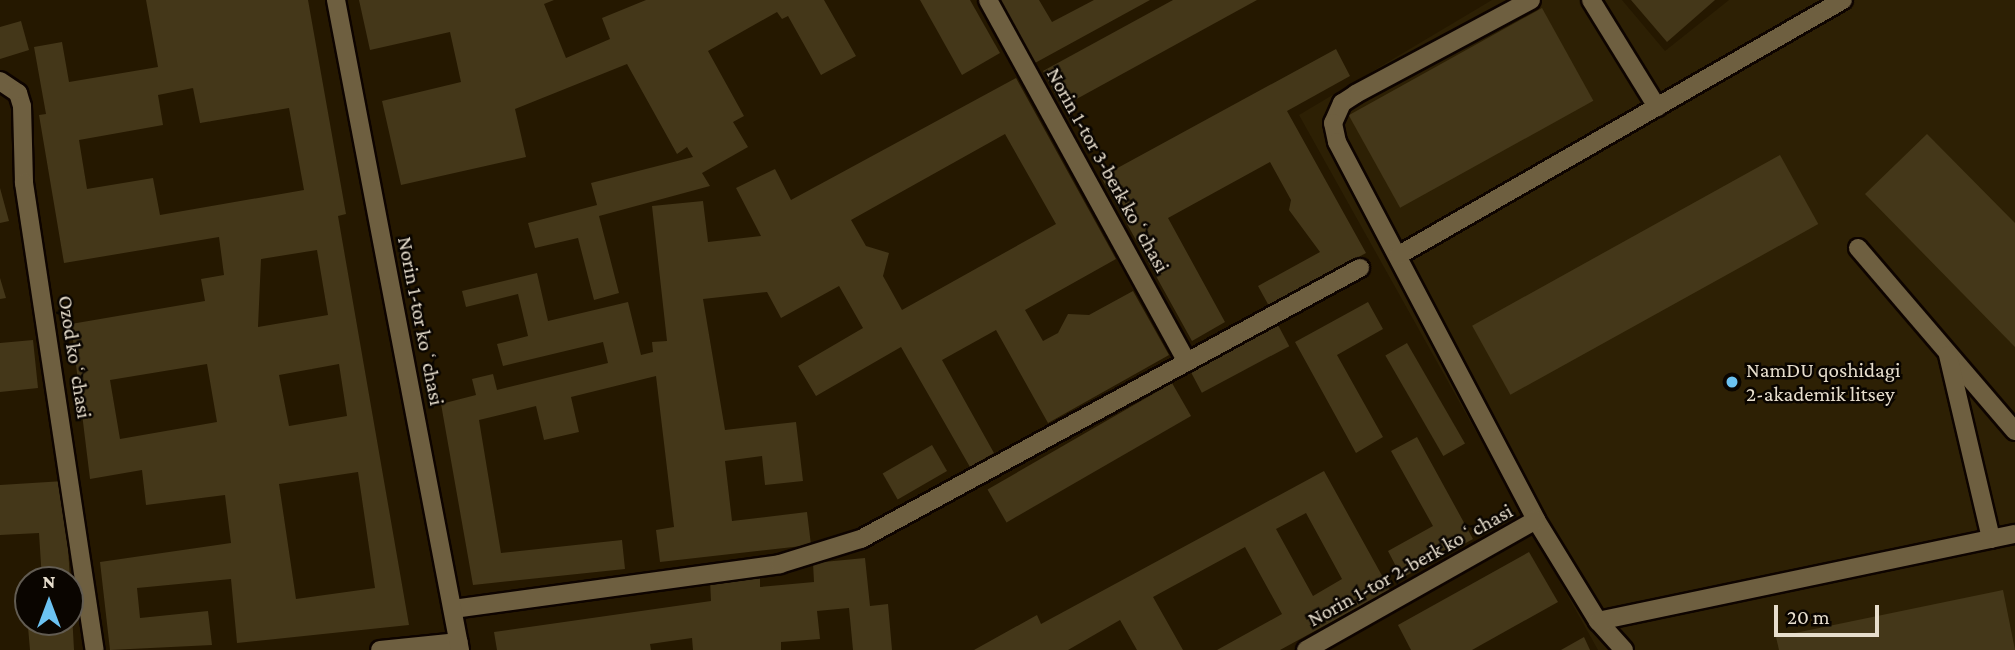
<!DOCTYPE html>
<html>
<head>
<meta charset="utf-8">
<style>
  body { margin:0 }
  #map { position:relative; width:2015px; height:650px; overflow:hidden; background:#251800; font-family:"Crimson Pro",serif }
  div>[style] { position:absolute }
  .built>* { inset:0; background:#2d2004 }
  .building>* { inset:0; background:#443719; transform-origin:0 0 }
  .roads { filter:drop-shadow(2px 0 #0e0400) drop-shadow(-2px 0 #0e0400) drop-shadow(0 2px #0e0400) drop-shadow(0 -2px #0e0400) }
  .service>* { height:18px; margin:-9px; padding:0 9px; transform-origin:9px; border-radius:9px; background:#6e5f40 }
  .minor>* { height:18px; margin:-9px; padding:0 9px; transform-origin:9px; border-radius:9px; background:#6e5f40 }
  .tertiary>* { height:18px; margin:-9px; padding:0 9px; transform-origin:9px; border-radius:9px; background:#6e5f40 }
  .dots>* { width:19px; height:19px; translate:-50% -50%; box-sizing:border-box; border:4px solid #0a0500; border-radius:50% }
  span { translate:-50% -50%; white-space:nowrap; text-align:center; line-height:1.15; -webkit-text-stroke:5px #0a0500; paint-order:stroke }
  .street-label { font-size:21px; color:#e7decd }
  .poi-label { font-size:21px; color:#e7decd }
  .left { translate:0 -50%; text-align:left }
  .north { position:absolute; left:14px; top:566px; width:70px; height:70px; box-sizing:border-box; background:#0a0500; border:2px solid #625c52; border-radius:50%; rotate:0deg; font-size:19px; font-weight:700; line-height:28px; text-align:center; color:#e7decd }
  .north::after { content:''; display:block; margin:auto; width:24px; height:32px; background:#6cc3f2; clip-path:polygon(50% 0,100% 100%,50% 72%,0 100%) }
  .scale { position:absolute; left:1774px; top:605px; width:105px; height:32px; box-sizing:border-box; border:4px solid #e7decd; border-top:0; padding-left:9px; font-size:21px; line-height:24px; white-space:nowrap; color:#e7decd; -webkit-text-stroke:5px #0a0500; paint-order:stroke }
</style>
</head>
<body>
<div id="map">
  <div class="built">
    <div style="clip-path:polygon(1492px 0,1622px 0,1665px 51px,1729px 0,2015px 0,2015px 650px,1598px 650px,1299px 115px)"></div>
  </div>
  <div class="building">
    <div style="clip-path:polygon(evenodd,146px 0,308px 0,346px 214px,338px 216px,409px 625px,237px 643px,231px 579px,137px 588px,140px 618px,208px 611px,212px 645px,110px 650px,100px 562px,231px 543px,225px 495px,146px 505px,142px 470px,90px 479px,71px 324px,205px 301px,201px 279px,224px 275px,219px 237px,64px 263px,39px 115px,46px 114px,34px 47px,62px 42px,69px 82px,158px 67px,146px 0,193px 88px,200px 123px,289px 108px,304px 190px,160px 215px,153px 178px,87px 189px,79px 140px,163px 125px,158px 95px,193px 88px,146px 0,317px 250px,328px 315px,258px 327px,261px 259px,317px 250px,146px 0,207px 364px,217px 422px,120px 439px,110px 380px,207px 364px,146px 0,339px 364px,347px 416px,289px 426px,279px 375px,339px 364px,146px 0,358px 472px,375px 588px,296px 599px,279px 484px,358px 472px)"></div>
    <div style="clip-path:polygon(359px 0,554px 0,544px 4px,566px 58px,610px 39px,602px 18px,646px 0,824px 0,856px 56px,821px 75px,788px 16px,782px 19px,777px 12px,708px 51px,744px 116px,733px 122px,748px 147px,702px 173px,710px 186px,599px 216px,619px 293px,594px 300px,578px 238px,535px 248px,528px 223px,597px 205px,591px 183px,693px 157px,687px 147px,677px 154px,627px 64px,515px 109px,526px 157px,401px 185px,382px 101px,461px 82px,450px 32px,370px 50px)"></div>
    <div style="clip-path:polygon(920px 0,970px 0,1000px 53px,962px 75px)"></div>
    <div style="clip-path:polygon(1000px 0,1039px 0,1052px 22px,1094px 0,1150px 0,1035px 63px)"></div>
    <div style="clip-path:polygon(1173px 0,1257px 0,1062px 107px,1043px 71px)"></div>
    <div style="clip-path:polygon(1631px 0,1715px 0,1667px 42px)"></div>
    <div style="left:1542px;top:8px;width:106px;height:221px;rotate:61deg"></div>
    <div style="clip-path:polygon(21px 21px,29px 50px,0 59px,0 27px)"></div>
    <div style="clip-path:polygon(1336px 49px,1350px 76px,1287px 111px,1366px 253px,1269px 306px,1258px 286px,1320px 252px,1289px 210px,1291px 200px,1270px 162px,1168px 218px,1225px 322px,1192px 341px,1101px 177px)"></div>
    <div style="clip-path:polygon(evenodd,1016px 78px,1116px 259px,1025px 310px,1043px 341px,1058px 333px,1068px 314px,1089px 315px,1133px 291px,1169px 355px,1048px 423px,996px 330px,942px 360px,994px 453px,970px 467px,901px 347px,816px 396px,798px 366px,863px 328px,839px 286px,781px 318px,767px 292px,703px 299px,725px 430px,796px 422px,803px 481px,765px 485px,762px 456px,725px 461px,732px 521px,807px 512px,811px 545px,660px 562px,656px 530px,674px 527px,656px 376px,571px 397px,579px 432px,544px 440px,536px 406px,479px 420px,501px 553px,622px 540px,625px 569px,473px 585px,441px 404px,476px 395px,472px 379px,493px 374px,497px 390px,608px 363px,603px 342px,503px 366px,497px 344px,528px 336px,518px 294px,466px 307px,462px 291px,537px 273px,548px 321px,628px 302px,641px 355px,653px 352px,652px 342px,667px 341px,652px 206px,703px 201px,708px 242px,761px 236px,736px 188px,775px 169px,791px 200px,1016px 78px,1005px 134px,1056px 224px,902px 310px,883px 276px,889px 253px,866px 246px,851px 220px,1005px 134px)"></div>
    <div style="clip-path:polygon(1927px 134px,2015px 223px,2015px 347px,1865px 194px)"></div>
    <div style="left:1780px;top:155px;width:79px;height:352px;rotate:61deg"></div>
    <div style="clip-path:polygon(0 188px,9px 221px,0 223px)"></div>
    <div style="clip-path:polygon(0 278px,6px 298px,0 299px)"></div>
    <div style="clip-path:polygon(1368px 302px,1383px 329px,1337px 355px,1383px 437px,1356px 453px,1295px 342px)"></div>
    <div style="left:1278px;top:325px;width:24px;height:99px;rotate:62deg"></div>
    <div style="clip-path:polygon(33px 340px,38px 388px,0 392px,0 343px)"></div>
    <div style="left:1407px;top:343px;width:116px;height:25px;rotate:60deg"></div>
    <div style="left:1172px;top:383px;width:38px;height:213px;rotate:60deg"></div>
    <div style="clip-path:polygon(1417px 437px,1473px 539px,1402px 578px,1388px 551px,1433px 526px,1391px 451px)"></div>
    <div style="left:932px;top:445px;width:30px;height:57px;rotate:60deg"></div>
    <div style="clip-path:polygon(evenodd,1324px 471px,1390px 590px,1280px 650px,1217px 650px,1282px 614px,1245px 547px,1153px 597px,1183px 650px,1137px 650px,1120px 620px,1068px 650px,974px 650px,1037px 615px,1041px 624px,1324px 471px,1306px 513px,1342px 579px,1313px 596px,1276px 529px,1306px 513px)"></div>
    <div style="clip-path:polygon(64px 481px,70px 580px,42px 580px,39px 533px,0 535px,0 485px)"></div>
    <div style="clip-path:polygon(1529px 552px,1558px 602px,1472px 650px,1411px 650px,1398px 625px)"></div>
    <div style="clip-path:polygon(865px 558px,870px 606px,888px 604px,892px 650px,853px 650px,849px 608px,817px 611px,820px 639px,781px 642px,781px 650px,693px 650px,692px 638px,650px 644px,651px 650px,497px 650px,494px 632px,711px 601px,710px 580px,760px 576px,760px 587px,814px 582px,813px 563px)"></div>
    <div style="clip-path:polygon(2003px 590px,2015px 650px,1779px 650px,1776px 637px)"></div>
    <div style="clip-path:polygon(72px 613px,74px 650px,30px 650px,28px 627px,70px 622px)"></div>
    <div style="clip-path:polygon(1584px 637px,1590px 650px,1561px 650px)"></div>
  </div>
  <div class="roads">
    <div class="service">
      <div style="left:1531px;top:0;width:199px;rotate:151.8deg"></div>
      <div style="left:1356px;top:94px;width:17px;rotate:147deg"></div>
      <div style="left:1342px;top:103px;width:22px;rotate:114deg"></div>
      <div style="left:1333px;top:123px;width:19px;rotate:78deg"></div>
      <div style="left:1337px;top:142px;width:427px;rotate:62.2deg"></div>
      <div style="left:1536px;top:520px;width:119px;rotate:58.5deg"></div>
      <div style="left:1591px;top:0;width:126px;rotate:58.3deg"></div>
      <div style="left:1858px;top:248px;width:241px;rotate:49.4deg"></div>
      <div style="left:1399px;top:255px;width:512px;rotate:-29.87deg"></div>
      <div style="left:1948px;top:355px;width:189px;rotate:76.8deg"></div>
      <div style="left:1624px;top:650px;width:39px;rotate:-132deg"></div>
      <div style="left:1598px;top:621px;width:426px;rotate:-11.8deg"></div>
    </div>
    <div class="minor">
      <div style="left:988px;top:0;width:413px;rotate:61.2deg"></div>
      <div style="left:0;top:81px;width:22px;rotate:34deg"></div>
      <div style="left:18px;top:93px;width:14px;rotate:73deg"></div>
      <div style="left:22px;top:106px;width:77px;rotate:88.5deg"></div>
      <div style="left:24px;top:183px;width:472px;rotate:81.4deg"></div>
      <div style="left:453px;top:609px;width:330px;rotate:-7.8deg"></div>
      <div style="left:780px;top:564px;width:85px;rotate:-17.2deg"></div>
      <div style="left:861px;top:539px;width:568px;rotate:-28.51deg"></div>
      <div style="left:380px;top:650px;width:79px;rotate:-5.8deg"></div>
      <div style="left:1306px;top:650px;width:264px;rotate:-29.5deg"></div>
    </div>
    <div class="tertiary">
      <div style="left:336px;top:0;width:662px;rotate:79.2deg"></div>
    </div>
  </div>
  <div class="dots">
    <div style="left:1732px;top:382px;background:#6cc3f2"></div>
  </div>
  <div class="street-label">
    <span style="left:1108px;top:170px;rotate:61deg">Norin 1-tor 3-berk koʻchasi</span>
    <span style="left:421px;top:321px;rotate:79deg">Norin 1-tor koʻchasi</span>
    <span style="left:75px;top:357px;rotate:81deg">Ozod koʻchasi</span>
    <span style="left:1410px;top:565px;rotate:-29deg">Norin 1-tor 2-berk koʻchasi</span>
  </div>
  <div class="poi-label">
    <span class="left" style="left:1746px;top:382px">NamDU qoshidagi<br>2-akademik litsey</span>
  </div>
  <div class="north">N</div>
  <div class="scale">20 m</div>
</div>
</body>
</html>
